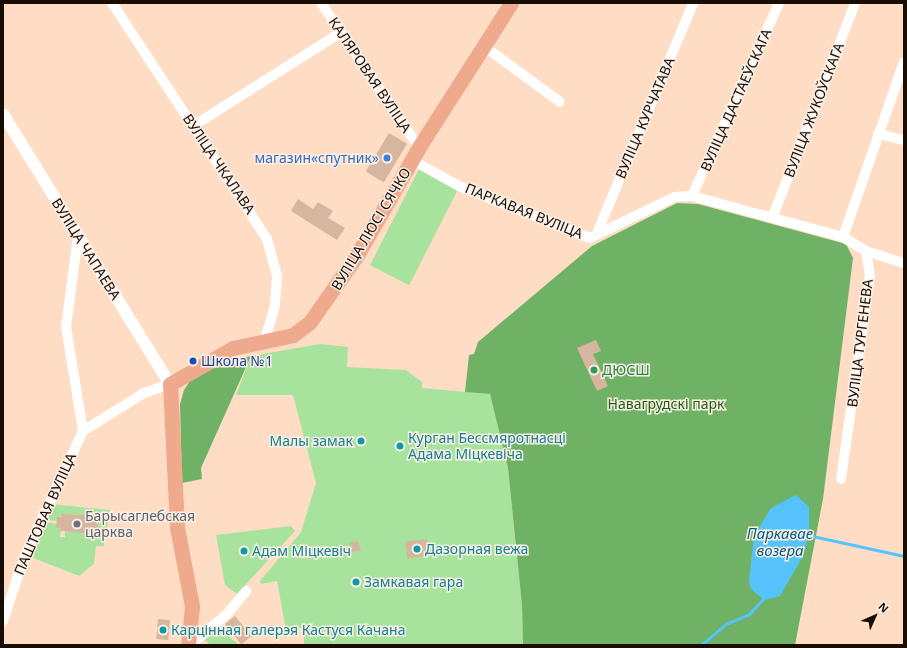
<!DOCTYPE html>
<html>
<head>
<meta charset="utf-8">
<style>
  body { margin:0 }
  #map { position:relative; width:907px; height:648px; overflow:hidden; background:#feddc4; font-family:"Noto Sans",sans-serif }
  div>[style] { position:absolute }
  .green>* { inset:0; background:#a7e39d; transform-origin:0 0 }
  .forest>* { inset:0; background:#6fb265 }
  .water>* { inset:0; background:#56c3fc }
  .stream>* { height:2.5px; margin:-1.25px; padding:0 1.25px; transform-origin:1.25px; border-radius:1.25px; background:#56c3fc }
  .building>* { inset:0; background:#d6b69e; transform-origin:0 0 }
  .minor>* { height:10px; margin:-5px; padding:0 5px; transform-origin:5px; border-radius:5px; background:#fff }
  .tertiary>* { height:12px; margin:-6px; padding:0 6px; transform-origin:6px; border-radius:6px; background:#fff }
  .primary>* { height:15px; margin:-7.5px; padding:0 7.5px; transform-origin:7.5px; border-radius:7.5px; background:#efa98c }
  .dots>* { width:11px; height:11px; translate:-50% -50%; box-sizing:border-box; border:2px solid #fcefe5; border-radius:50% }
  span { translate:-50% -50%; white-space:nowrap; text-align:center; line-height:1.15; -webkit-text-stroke:3px #fcefe5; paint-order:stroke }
  .street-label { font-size:14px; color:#170d05 }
  .shop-label { font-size:14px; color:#366cbe }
  .right { translate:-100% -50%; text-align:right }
  .transit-label { font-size:14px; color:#164399 }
  .left { translate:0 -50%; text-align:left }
  .leisure-label { font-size:14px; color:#27864d }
  .park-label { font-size:14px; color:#1c5e10 }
  .culture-label { font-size:14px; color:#0d838f }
  .worship-label { font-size:14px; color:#5b616d }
  .water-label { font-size:15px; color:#005c81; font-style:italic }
  .frame { position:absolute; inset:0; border:4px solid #170d05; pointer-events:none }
  .north { position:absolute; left:855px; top:596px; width:40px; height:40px; -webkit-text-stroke:3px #fcefe5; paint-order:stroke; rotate:45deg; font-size:11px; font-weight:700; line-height:16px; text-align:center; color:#170d05 }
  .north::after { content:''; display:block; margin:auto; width:14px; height:18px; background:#170d05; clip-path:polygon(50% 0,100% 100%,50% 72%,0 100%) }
</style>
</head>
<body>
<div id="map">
  <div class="green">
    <div style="left:419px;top:169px;width:44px;height:108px;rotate:27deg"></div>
    <div style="clip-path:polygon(320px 344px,348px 347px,347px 367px,406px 370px,422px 382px,422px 388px,490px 394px,508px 468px,522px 605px,523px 645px,304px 645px,304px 627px,286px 630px,277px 581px,261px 584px,260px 581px,301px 532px,316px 483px,293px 395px,236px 395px,251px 356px)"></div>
    <div style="clip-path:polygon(51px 504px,110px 510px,104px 546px,96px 546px,94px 564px,79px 576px,33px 558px,45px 522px,57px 524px,61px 528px,60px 537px,65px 537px,65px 532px,95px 530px,98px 522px,87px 515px,62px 514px,57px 521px,46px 520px)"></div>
    <div style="clip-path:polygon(291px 526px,295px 531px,237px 594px,225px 585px,216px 535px)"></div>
    <div style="clip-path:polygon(219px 628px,239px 645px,210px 645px,205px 640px)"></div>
  </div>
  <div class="forest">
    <div style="clip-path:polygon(677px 203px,698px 204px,846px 244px,853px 258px,823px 499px,795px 645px,523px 645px,522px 605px,508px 468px,490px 394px,465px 392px,469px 355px,474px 354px,478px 342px,592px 246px)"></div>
    <div style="clip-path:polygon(251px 356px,201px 468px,202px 479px,182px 483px,180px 404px,184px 390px,192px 378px,207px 367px)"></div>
  </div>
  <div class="water">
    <div style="clip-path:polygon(796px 495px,809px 507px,809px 534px,803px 556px,780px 596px,764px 600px,751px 589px,749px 581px,754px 536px,771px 508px)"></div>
  </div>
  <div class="stream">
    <div style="left:808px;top:535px;width:98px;rotate:12.3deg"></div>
    <div style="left:701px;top:645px;width:33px;rotate:-40deg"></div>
    <div style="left:726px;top:624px;width:25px;rotate:-23deg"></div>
    <div style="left:749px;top:614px;width:23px;rotate:-47deg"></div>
  </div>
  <div class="building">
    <div style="left:389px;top:133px;width:21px;height:45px;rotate:31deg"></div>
    <div style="clip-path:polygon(298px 199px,313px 209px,318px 202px,333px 211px,328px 218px,345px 228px,337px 240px,291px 211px)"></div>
    <div style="clip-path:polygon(596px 340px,601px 351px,593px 354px,608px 386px,597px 391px,577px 348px)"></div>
    <div style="clip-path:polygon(61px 514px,87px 515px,95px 518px,98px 527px,86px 533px,60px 531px,61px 528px,56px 527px,57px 517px,61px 517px)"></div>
    <div style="left:427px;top:539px;width:17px;height:22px;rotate:83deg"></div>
    <div style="clip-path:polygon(358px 541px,361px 551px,352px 552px,349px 543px)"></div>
    <div style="left:235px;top:616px;width:26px;height:13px;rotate:51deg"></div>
    <div style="left:158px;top:619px;width:12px;height:20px;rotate:5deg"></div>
  </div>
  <div class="minor">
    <div style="left:112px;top:3px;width:282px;rotate:56.7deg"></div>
    <div style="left:267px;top:239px;width:38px;rotate:75deg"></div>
    <div style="left:277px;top:276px;width:29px;rotate:94deg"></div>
    <div style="left:275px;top:305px;width:37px;rotate:106deg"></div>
    <div style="left:321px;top:3px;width:174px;rotate:55.8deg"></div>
    <div style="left:484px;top:46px;width:94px;rotate:36.4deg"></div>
    <div style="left:193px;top:126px;width:174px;rotate:-32.3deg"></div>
    <div style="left:878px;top:134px;width:27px;rotate:13deg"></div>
    <div style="left:412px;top:160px;width:54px;rotate:29deg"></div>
    <div style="left:459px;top:186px;width:141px;rotate:21.7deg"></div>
    <div style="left:590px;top:238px;width:94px;rotate:-25.8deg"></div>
    <div style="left:675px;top:197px;width:17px;rotate:-3deg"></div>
    <div style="left:692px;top:196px;width:156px;rotate:15.2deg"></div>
    <div style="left:692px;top:196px;width:212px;rotate:-65.7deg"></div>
    <div style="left:773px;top:216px;width:228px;rotate:-68.9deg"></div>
    <div style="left:597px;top:233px;width:249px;rotate:-67.3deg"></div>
    <div style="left:78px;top:236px;width:92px;rotate:97.5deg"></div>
    <div style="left:66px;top:327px;width:105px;rotate:80.7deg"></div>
    <div style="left:866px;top:251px;width:40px;rotate:18deg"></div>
    <div style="left:841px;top:479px;width:205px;rotate:-81.9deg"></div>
    <div style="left:870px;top:276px;width:25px;rotate:-99deg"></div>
    <div style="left:866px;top:251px;width:27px;rotate:-149deg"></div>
    <div style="left:843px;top:237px;width:185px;rotate:-70.8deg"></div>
    <div style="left:3px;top:621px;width:70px;rotate:-71.6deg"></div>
    <div style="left:25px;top:555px;width:137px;rotate:-64.9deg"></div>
    <div style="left:83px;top:431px;width:72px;rotate:-31.9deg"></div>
    <div style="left:144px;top:393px;width:28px;rotate:-19deg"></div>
    <div style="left:190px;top:645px;width:48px;rotate:-40deg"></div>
    <div style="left:227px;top:614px;width:30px;rotate:-50deg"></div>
  </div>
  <div class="tertiary">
    <div style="left:3px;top:114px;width:317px;rotate:58.3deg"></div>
  </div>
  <div class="primary">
    <div style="left:188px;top:645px;width:39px;rotate:-84deg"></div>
    <div style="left:192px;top:606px;width:80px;rotate:-100.8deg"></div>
    <div style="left:177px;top:527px;width:143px;rotate:-92.8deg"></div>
    <div style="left:170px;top:384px;width:73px;rotate:-29.7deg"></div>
    <div style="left:233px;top:348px;width:61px;rotate:-12.2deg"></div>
    <div style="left:293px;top:335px;width:21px;rotate:-37deg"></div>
    <div style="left:310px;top:322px;width:82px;rotate:-55deg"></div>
    <div style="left:357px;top:255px;width:125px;rotate:-60.1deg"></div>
    <div style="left:419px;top:147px;width:171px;rotate:-57.4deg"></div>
  </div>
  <div class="dots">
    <div style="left:387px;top:158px;background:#3f7fe0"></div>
    <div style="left:193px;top:361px;background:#1a4fb4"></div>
    <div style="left:594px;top:370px;background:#2e9e5b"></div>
    <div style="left:361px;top:441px;background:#0f9aa8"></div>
    <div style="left:400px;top:446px;background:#0f9aa8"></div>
    <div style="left:77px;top:524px;background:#6b7280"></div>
    <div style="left:417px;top:549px;background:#0f9aa8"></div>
    <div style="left:244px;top:551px;background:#0f9aa8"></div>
    <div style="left:356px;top:582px;background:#0f9aa8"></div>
    <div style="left:163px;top:630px;background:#0f9aa8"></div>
  </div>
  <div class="street-label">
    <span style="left:370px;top:75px;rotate:56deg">КАЛЯРОВАЯ ВУЛІЦА</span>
    <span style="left:736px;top:100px;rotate:-66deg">ВУЛІЦА ДАСТАЕЎСКАГА</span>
    <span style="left:814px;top:110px;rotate:-69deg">ВУЛІЦА ЖУКОЎСКАГА</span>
    <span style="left:645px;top:118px;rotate:-67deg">ВУЛІЦА КУРЧАТАВА</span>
    <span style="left:219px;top:164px;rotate:56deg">ВУЛІЦА ЧКАЛАВА</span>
    <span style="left:524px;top:211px;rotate:22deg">ПАРКАВАЯ ВУЛІЦА</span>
    <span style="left:371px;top:229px;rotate:-59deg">ВУЛІЦА ЛЮСІ СЯЧКО</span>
    <span style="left:86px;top:249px;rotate:58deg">ВУЛІЦА ЧАПАЕВА</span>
    <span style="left:860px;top:343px;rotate:-83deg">ВУЛІЦА ТУРГЕНЕВА</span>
    <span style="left:45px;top:514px;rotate:-66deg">ПАШТОВАЯ ВУЛІЦА</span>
  </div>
  <div class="shop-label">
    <span class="right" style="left:379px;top:158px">магазин«спутник»</span>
  </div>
  <div class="transit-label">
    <span class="left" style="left:201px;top:361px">Школа №1</span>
  </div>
  <div class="leisure-label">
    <span class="left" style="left:602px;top:370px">ДЮСШ</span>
  </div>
  <div class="park-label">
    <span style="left:666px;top:404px">Навагрудскі парк</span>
  </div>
  <div class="culture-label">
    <span class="left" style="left:408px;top:446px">Курган Бессмяротнасці<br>Адама Міцкевіча</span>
    <span class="right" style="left:353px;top:441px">Малы замак</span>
    <span class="left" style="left:425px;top:549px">Дазорная вежа</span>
    <span class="left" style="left:252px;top:551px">Адам Міцкевіч</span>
    <span class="left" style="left:364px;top:582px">Замкавая гара</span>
    <span class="left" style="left:171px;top:630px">Карцінная галерэя Кастуся Качана</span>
  </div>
  <div class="worship-label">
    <span class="left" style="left:85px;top:524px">Барысаглебская<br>царква</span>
  </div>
  <div class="water-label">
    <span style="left:780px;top:542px">Паркавае<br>возера</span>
  </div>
  <div class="frame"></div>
  <div class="north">N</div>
</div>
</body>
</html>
